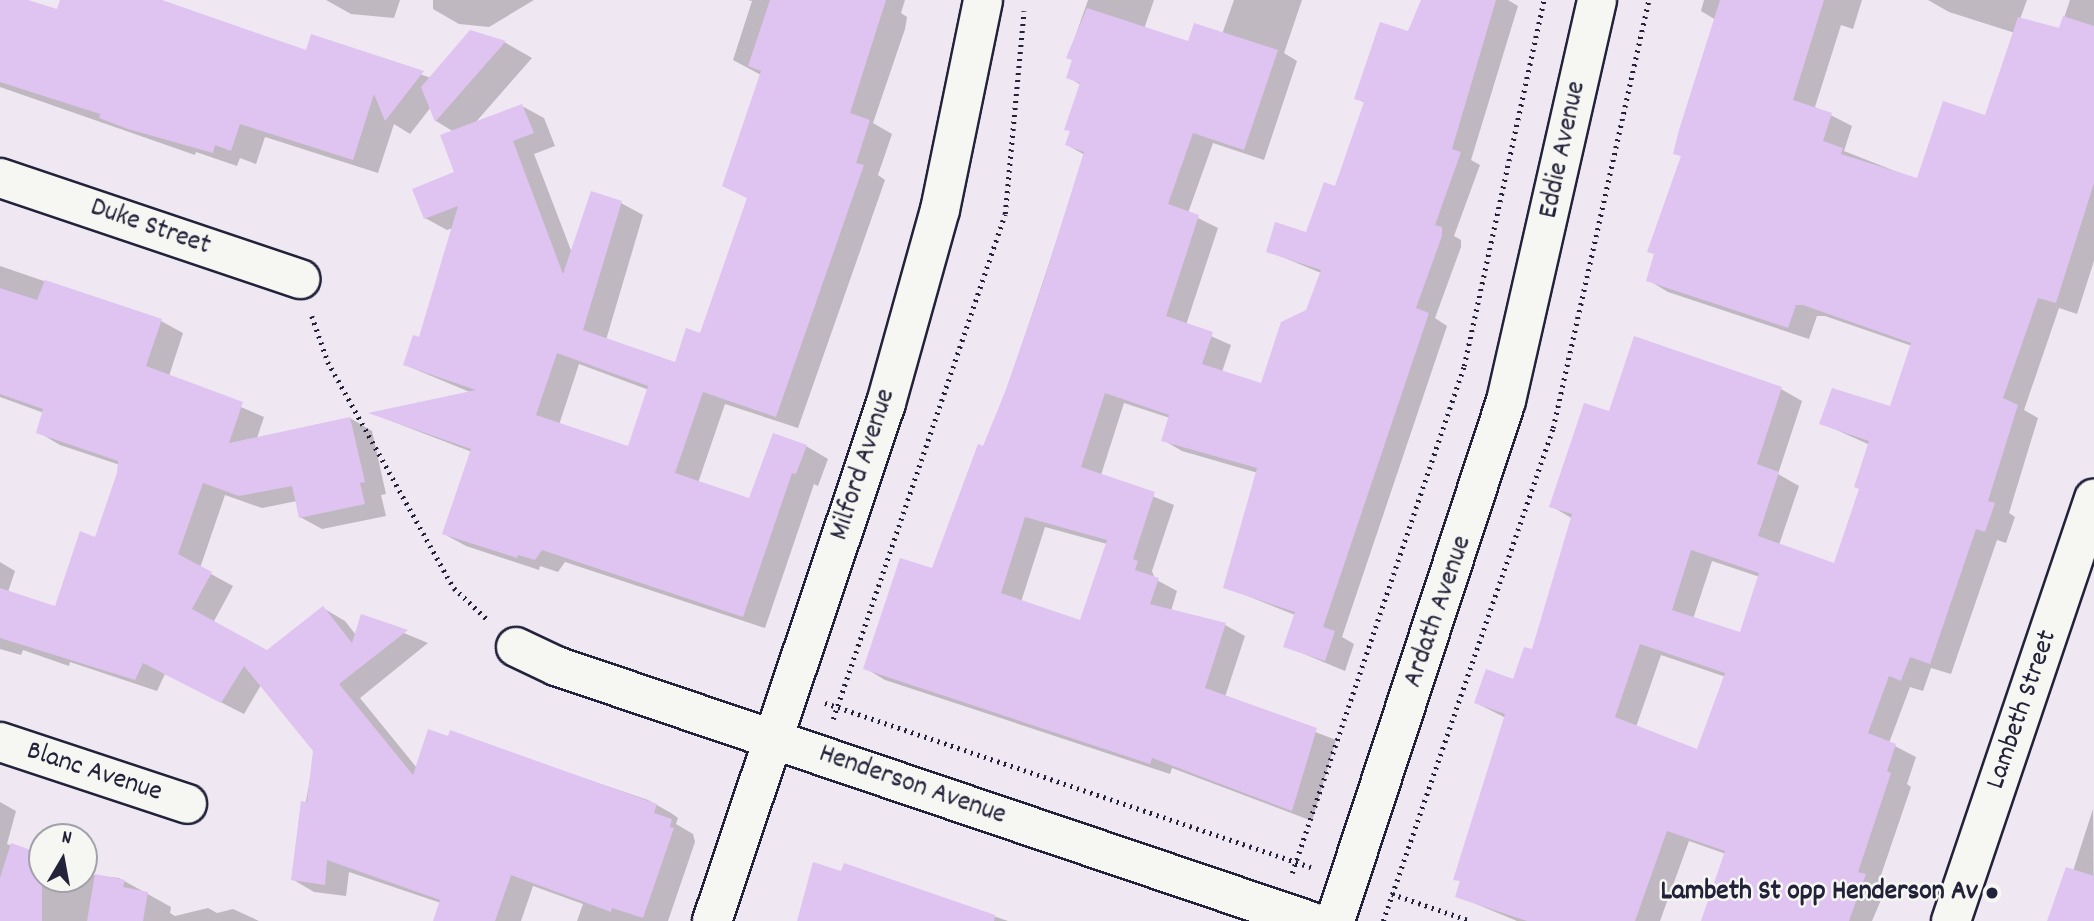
<!DOCTYPE html>
<html>
<head>
<meta charset="utf-8">
<style>
  body { margin:0 }
  #map { position:relative; width:2094px; height:921px; overflow:hidden; background:#efe7f2; font-family:Dekko,sans-serif }
  div>[style] { position:absolute }
  .shadow>* { inset:0; background:#0003 }
  .building>* { inset:0; background:#dfc3f1 }
  .path>* { height:4.5px; margin-top:-2.25px; transform-origin:0; background:repeating-linear-gradient(90deg,#22223b 0 2px,transparent 0 7px) }
  .roads { filter:drop-shadow(2px 0 #22223b) drop-shadow(-2px 0 #22223b) drop-shadow(0 2px #22223b) drop-shadow(0 -2px #22223b) }
  .minor>* { height:38px; margin:-19px; padding:0 19px; transform-origin:19px; border-radius:19px; background:#f6f6f2 }
  .dots>* { width:19px; height:19px; translate:-50% -50%; box-sizing:border-box; border:4px solid #f6f6f2; border-radius:50% }
  span { translate:-50% -50%; white-space:nowrap; text-align:center; line-height:1.15; -webkit-text-stroke:5px #f6f6f2; paint-order:stroke }
  .street-label { font-size:28px; color:#22223b }
  .poi-label { font-size:28px; color:#22223b; font-weight:700 }
  .right { translate:-100% -50%; text-align:right }
  .north { position:absolute; left:28px; top:823px; width:70px; height:70px; box-sizing:border-box; background:#f6f6f2; border:2px solid #a1a1a9; border-radius:50%; rotate:10deg; font-size:19px; font-weight:700; line-height:28px; text-align:center; color:#22223b }
  .north::after { content:''; display:block; margin:auto; width:24px; height:32px; background:#22223b; clip-path:polygon(50% 0,100% 100%,50% 72%,0 100%) }
</style>
</head>
<body>
<div id="map">
  <div class="shadow">
    <div style="clip-path:polygon(evenodd,0 0,26px 0,58px 11px,62px 0,156px 0,307px 53px,312px 36px,431px 78px,470px 32px,506px 43px,532px 58px,475px 123px,522px 106px,544px 118px,555px 146px,534px 154px,572px 253px,621px 203px,643px 215px,606px 340px,676px 364px,701px 335px,749px 199px,724px 185px,761px 75px,733px 60px,752px 1px,748px 0,905px 0,901px 13px,907px 17px,905px 29px,873px 123px,892px 134px,878px 175px,885px 180px,798px 428px,725px 404px,698px 483px,750px 501px,806px 446px,828px 459px,818px 486px,814px 484px,765px 628px,565px 562px,558px 572px,540px 566px,539px 570px,466px 546px,444px 534px,472px 452px,373px 414px,472px 393px,405px 365px,420px 339px,453px 228px,447px 230px,425px 218px,456px 173px,454px 132px,436px 121px,431px 107px,410px 134px,394px 124px,378px 173px,265px 137px,256px 164px,240px 158px,237px 166px,196px 152px,195px 155px,0 87px,0 0,579px 364px,649px 390px,629px 448px,559px 425px,579px 364px)"></div>
    <div style="clip-path:polygon(326px 0,400px 0,394px 18px,351px 14px)"></div>
    <div style="clip-path:polygon(433px 0,534px 0,489px 27px,459px 24px,433px 9px)"></div>
    <div style="clip-path:polygon(evenodd,1088px 0,1154px 0,1144px 29px,1189px 43px,1222px 34px,1234px 0,1302px 0,1284px 53px,1297px 61px,1264px 160px,1213px 143px,1188px 213px,1218px 228px,1186px 325px,1231px 345px,1222px 372px,1262px 385px,1307px 312px,1321px 273px,1268px 251px,1307px 235px,1336px 188px,1365px 103px,1356px 98px,1409px 34px,1422px 0,1508px 0,1518px 6px,1471px 160px,1480px 165px,1454px 236px,1461px 240px,1461px 247px,1435px 318px,1447px 326px,1342px 637px,1354px 644px,1345px 671px,1285px 646px,1295px 615px,1225px 587px,1258px 473px,1182px 451px,1163px 440px,1170px 418px,1124px 403px,1101px 475px,1174px 505px,1152px 571px,1155px 579px,1177px 591px,1171px 611px,1225px 625px,1245px 636px,1225px 697px,1336px 740px,1312px 821px,1172px 768px,1170px 774px,885px 680px,865px 668px,933px 570px,953px 512px,958px 514px,1006px 393px,1085px 155px,1067px 145px,1081px 85px,1068px 77px,1074px 60px,1068px 57px,1088px 0,1045px 527px,1107px 544px,1081px 622px,1021px 602px,1045px 527px)"></div>
    <div style="clip-path:polygon(evenodd,1704px 0,1862px 0,1853px 29px,1841px 25px,1815px 107px,1852px 126px,1844px 151px,1918px 180px,1986px 118px,2015px 33px,1949px 12px,1928px 0,2027px 0,2020px 19px,2060px 30px,2070px 0,2094px 0,2094px 261px,2077px 314px,2059px 308px,2024px 410px,2038px 418px,2009px 513px,2015px 517px,2006px 543px,1997px 540px,1951px 674px,1931px 668px,1923px 691px,1910px 687px,1889px 743px,1916px 757px,1907px 784px,1911px 787px,1878px 884px,1886px 888px,1872px 921px,1703px 921px,1726px 854px,1689px 841px,1660px 921px,1517px 921px,1457px 896px,1462px 882px,1456px 879px,1506px 718px,1476px 703px,1514px 681px,1534px 651px,1573px 519px,1551px 506px,1610px 414px,1781px 389px,1802px 401px,1778px 474px,1799px 486px,1779px 545px,1835px 565px,1861px 490px,1870px 445px,1821px 423px,1891px 408px,1912px 346px,1825px 316px,1817px 316px,1809px 339px,1668px 292px,1648px 280px,1683px 157px,1675px 153px,1716px 20px,1701px 11px,1704px 0,1712px 561px,1760px 577px,1741px 635px,1693px 619px,1712px 561px,1704px 0,1661px 655px,1726px 677px,1698px 751px,1636px 727px,1661px 655px)"></div>
    <div style="clip-path:polygon(0 266px,161px 321px,183px 333px,169px 376px,264px 417px,257px 438px,350px 418px,372px 431px,386px 494px,381px 495px,386px 516px,322px 529px,300px 517px,297px 501px,262px 508px,225px 495px,200px 568px,233px 586px,213px 623px,268px 652px,323px 608px,345px 621px,356px 635px,363px 616px,428px 643px,360px 698px,417px 768px,451px 733px,648px 800px,671px 813px,678px 818px,676px 824px,693px 834px,695px 842px,668px 921px,577px 921px,583px 904px,533px 886px,521px 921px,435px 921px,441px 903px,349px 872px,346px 896px,314px 892px,292px 879px,315px 751px,261px 685px,244px 714px,165px 674px,157px 691px,70px 662px,69px 666px,23px 650px,21px 655px,0 649px,0 562px,15px 571px,8px 592px,56px 608px,96px 539px,120px 465px,60px 445px,38px 432px,44px 413px,0 397px)"></div>
    <div style="clip-path:polygon(0 802px,16px 811px,7px 844px,42px 856px,42px 879px,84px 879px,84px 874px,119px 878px,171px 907px,170px 913px,175px 916px,208px 908px,217px 913px,233px 909px,259px 921px,0 921px)"></div>
    <div style="clip-path:polygon(2093px 809px,2094px 921px,2049px 921px,2073px 871px)"></div>
    <div style="clip-path:polygon(845px 866px,1008px 921px,798px 921px)"></div>
  </div>
  <div class="building">
    <div style="clip-path:polygon(0 0,28px 0,57px 9px,60px 0,162px 0,306px 50px,311px 34px,424px 71px,385px 121px,374px 94px,353px 160px,240px 124px,231px 151px,215px 145px,213px 153px,128px 129px,99px 118px,100px 114px,0 82px)"></div>
    <div style="clip-path:polygon(evenodd,770px 0,886px 0,850px 113px,870px 120px,856px 163px,864px 165px,776px 417px,703px 392px,675px 473px,749px 498px,773px 433px,807px 445px,796px 474px,792px 473px,743px 617px,542px 550px,535px 560px,518px 555px,517px 558px,442px 534px,471px 449px,368px 413px,476px 390px,403px 365px,413px 335px,419px 337px,458px 206px,424px 219px,412px 189px,454px 172px,440px 135px,522px 104px,534px 133px,513px 141px,563px 274px,591px 191px,622px 201px,583px 330px,675px 362px,686px 328px,700px 333px,747px 198px,722px 186px,761px 71px,748px 66px,770px 0,557px 353px,648px 386px,628px 446px,536px 415px,557px 353px)"></div>
    <div style="clip-path:polygon(evenodd,1421px 0,1496px 0,1452px 149px,1461px 152px,1435px 225px,1442px 227px,1442px 236px,1416px 308px,1429px 313px,1323px 627px,1335px 631px,1325px 661px,1283px 647px,1295px 612px,1223px 588px,1257px 468px,1161px 441px,1169px 415px,1105px 393px,1081px 467px,1155px 492px,1133px 559px,1138px 561px,1135px 570px,1159px 578px,1150px 604px,1226px 623px,1205px 688px,1317px 728px,1292px 811px,1152px 758px,1150px 764px,863px 669px,900px 558px,932px 568px,978px 444px,983px 446px,1005px 392px,1042px 286px,1084px 152px,1065px 145px,1070px 131px,1064px 130px,1080px 83px,1066px 78px,1072px 60px,1066px 58px,1087px 8px,1188px 41px,1194px 23px,1278px 50px,1244px 150px,1193px 133px,1168px 204px,1199px 215px,1166px 316px,1213px 332px,1202px 364px,1261px 383px,1281px 322px,1306px 310px,1321px 270px,1266px 252px,1275px 222px,1306px 232px,1324px 182px,1335px 186px,1364px 102px,1354px 99px,1380px 22px,1408px 31px,1421px 0,1025px 517px,1107px 540px,1080px 620px,1001px 593px,1025px 517px)"></div>
    <div style="clip-path:polygon(evenodd,1720px 0,1824px 0,1793px 100px,1832px 113px,1823px 141px,1843px 148px,1841px 154px,1917px 178px,1943px 101px,1985px 115px,2018px 17px,2059px 28px,2063px 16px,2094px 26px,2094px 183px,2056px 303px,2038px 298px,2003px 398px,2018px 405px,1988px 501px,1995px 503px,1985px 532px,1976px 529px,1930px 664px,1910px 657px,1901px 681px,1889px 676px,1868px 733px,1896px 744px,1887px 771px,1891px 773px,1858px 872px,1866px 874px,1849px 921px,1701px 921px,1725px 851px,1667px 831px,1635px 921px,1527px 921px,1455px 897px,1460px 881px,1453px 880px,1505px 714px,1474px 703px,1486px 669px,1513px 679px,1524px 647px,1532px 649px,1572px 514px,1549px 507px,1584px 403px,1609px 411px,1634px 336px,1782px 387px,1757px 464px,1779px 472px,1758px 536px,1834px 563px,1859px 489px,1854px 487px,1869px 441px,1819px 424px,1832px 388px,1890px 406px,1911px 343px,1803px 305px,1796px 305px,1788px 328px,1646px 281px,1654px 254px,1647px 252px,1681px 156px,1673px 154px,1679px 130px,1720px 0,1691px 550px,1759px 573px,1740px 632px,1672px 610px,1691px 550px,1720px 0,1640px 644px,1725px 673px,1697px 749px,1615px 717px,1640px 644px)"></div>
    <div style="clip-path:polygon(470px 30px,506px 41px,435px 122px,421px 87px)"></div>
    <div style="clip-path:polygon(45px 280px,162px 319px,146px 366px,243px 402px,229px 443px,350px 417px,365px 482px,360px 483px,365px 504px,299px 518px,292px 486px,239px 496px,203px 483px,178px 554px,212px 572px,192px 609px,267px 650px,323px 606px,352px 643px,361px 614px,408px 630px,339px 684px,413px 775px,428px 729px,448px 736px,450px 730px,657px 804px,654px 813px,672px 819px,670px 827px,674px 828px,643px 918px,612px 908px,611px 912px,511px 875px,495px 921px,433px 921px,440px 900px,327px 860px,325px 885px,291px 880px,301px 801px,307px 802px,313px 751px,244px 666px,221px 703px,143px 663px,135px 680px,0 638px,0 588px,55px 606px,80px 531px,95px 537px,117px 473px,118px 461px,36px 433px,43px 409px,0 394px,0 288px,37px 300px)"></div>
    <div style="clip-path:polygon(11px 843px,42px 854px,42px 921px,0 921px,0 878px)"></div>
    <div style="clip-path:polygon(813px 862px,841px 871px,844px 863px,995px 915px,994px 921px,797px 921px)"></div>
    <div style="clip-path:polygon(2066px 867px,2094px 876px,2094px 921px,2047px 921px)"></div>
    <div style="clip-path:polygon(95px 874px,125px 880px,123px 887px,148px 892px,143px 921px,87px 921px)"></div>
  </div>
  <div class="path">
    <div style="left:312px;top:316px;width:49px;rotate:70.8deg"></div>
    <div style="left:328px;top:362px;width:259px;rotate:60.9deg"></div>
    <div style="left:454px;top:588px;width:48px;rotate:43.3deg"></div>
    <div style="left:825px;top:703px;width:513px;rotate:18.65deg"></div>
    <div style="left:833px;top:719px;width:533px;rotate:-71.19deg"></div>
    <div style="left:1005px;top:214px;width:204px;rotate:-84.7deg"></div>
    <div style="left:1292px;top:873px;width:535px;rotate:-71.26deg"></div>
    <div style="left:1464px;top:366px;width:375px;rotate:-77.7deg"></div>
    <div style="left:1392px;top:894px;width:83px;rotate:18.9deg"></div>
    <div style="left:1383px;top:921px;width:521px;rotate:-70.97deg"></div>
    <div style="left:1553px;top:428px;width:439px;rotate:-77.4deg"></div>
  </div>
  <div class="roads">
    <div class="minor">
      <div style="left:0;top:178px;width:317px;rotate:18.6deg"></div>
      <div style="left:516px;top:647px;width:44px;rotate:25.4deg"></div>
      <div style="left:556px;top:666px;width:796px;rotate:18.69deg"></div>
      <div style="left:0;top:742px;width:197px;rotate:18.3deg"></div>
      <div style="left:712px;top:921px;width:546px;rotate:-71.43deg"></div>
      <div style="left:886px;top:403px;width:200px;rotate:-74.4deg"></div>
      <div style="left:940px;top:210px;width:214px;rotate:-78.4deg"></div>
      <div style="left:1335px;top:921px;width:547px;rotate:-71.8deg"></div>
      <div style="left:1506px;top:401px;width:411px;rotate:-77.2deg"></div>
      <div style="left:1951px;top:921px;width:446px;rotate:-71.3deg"></div>
    </div>
  </div>
  <div class="dots">
    <div style="left:1992px;top:893px;background:#22223b"></div>
  </div>
  <div class="street-label">
    <span style="left:1564px;top:150px;rotate:-78deg">Eddie Avenue</span>
    <span style="left:150px;top:228px;rotate:19deg">Duke Street</span>
    <span style="left:864px;top:465px;rotate:-72deg">Milford Avenue</span>
    <span style="left:1439px;top:612px;rotate:-71deg">Ardath Avenue</span>
    <span style="left:2023px;top:710px;rotate:-71deg">Lambeth Street</span>
    <span style="left:94px;top:773px;rotate:18deg">Blanc Avenue</span>
    <span style="left:912px;top:786px;rotate:19deg">Henderson Avenue</span>
  </div>
  <div class="poi-label">
    <span class="right" style="left:1978px;top:893px">Lambeth St opp Henderson Av</span>
  </div>
  <div class="north">N</div>
</div>
</body>
</html>
